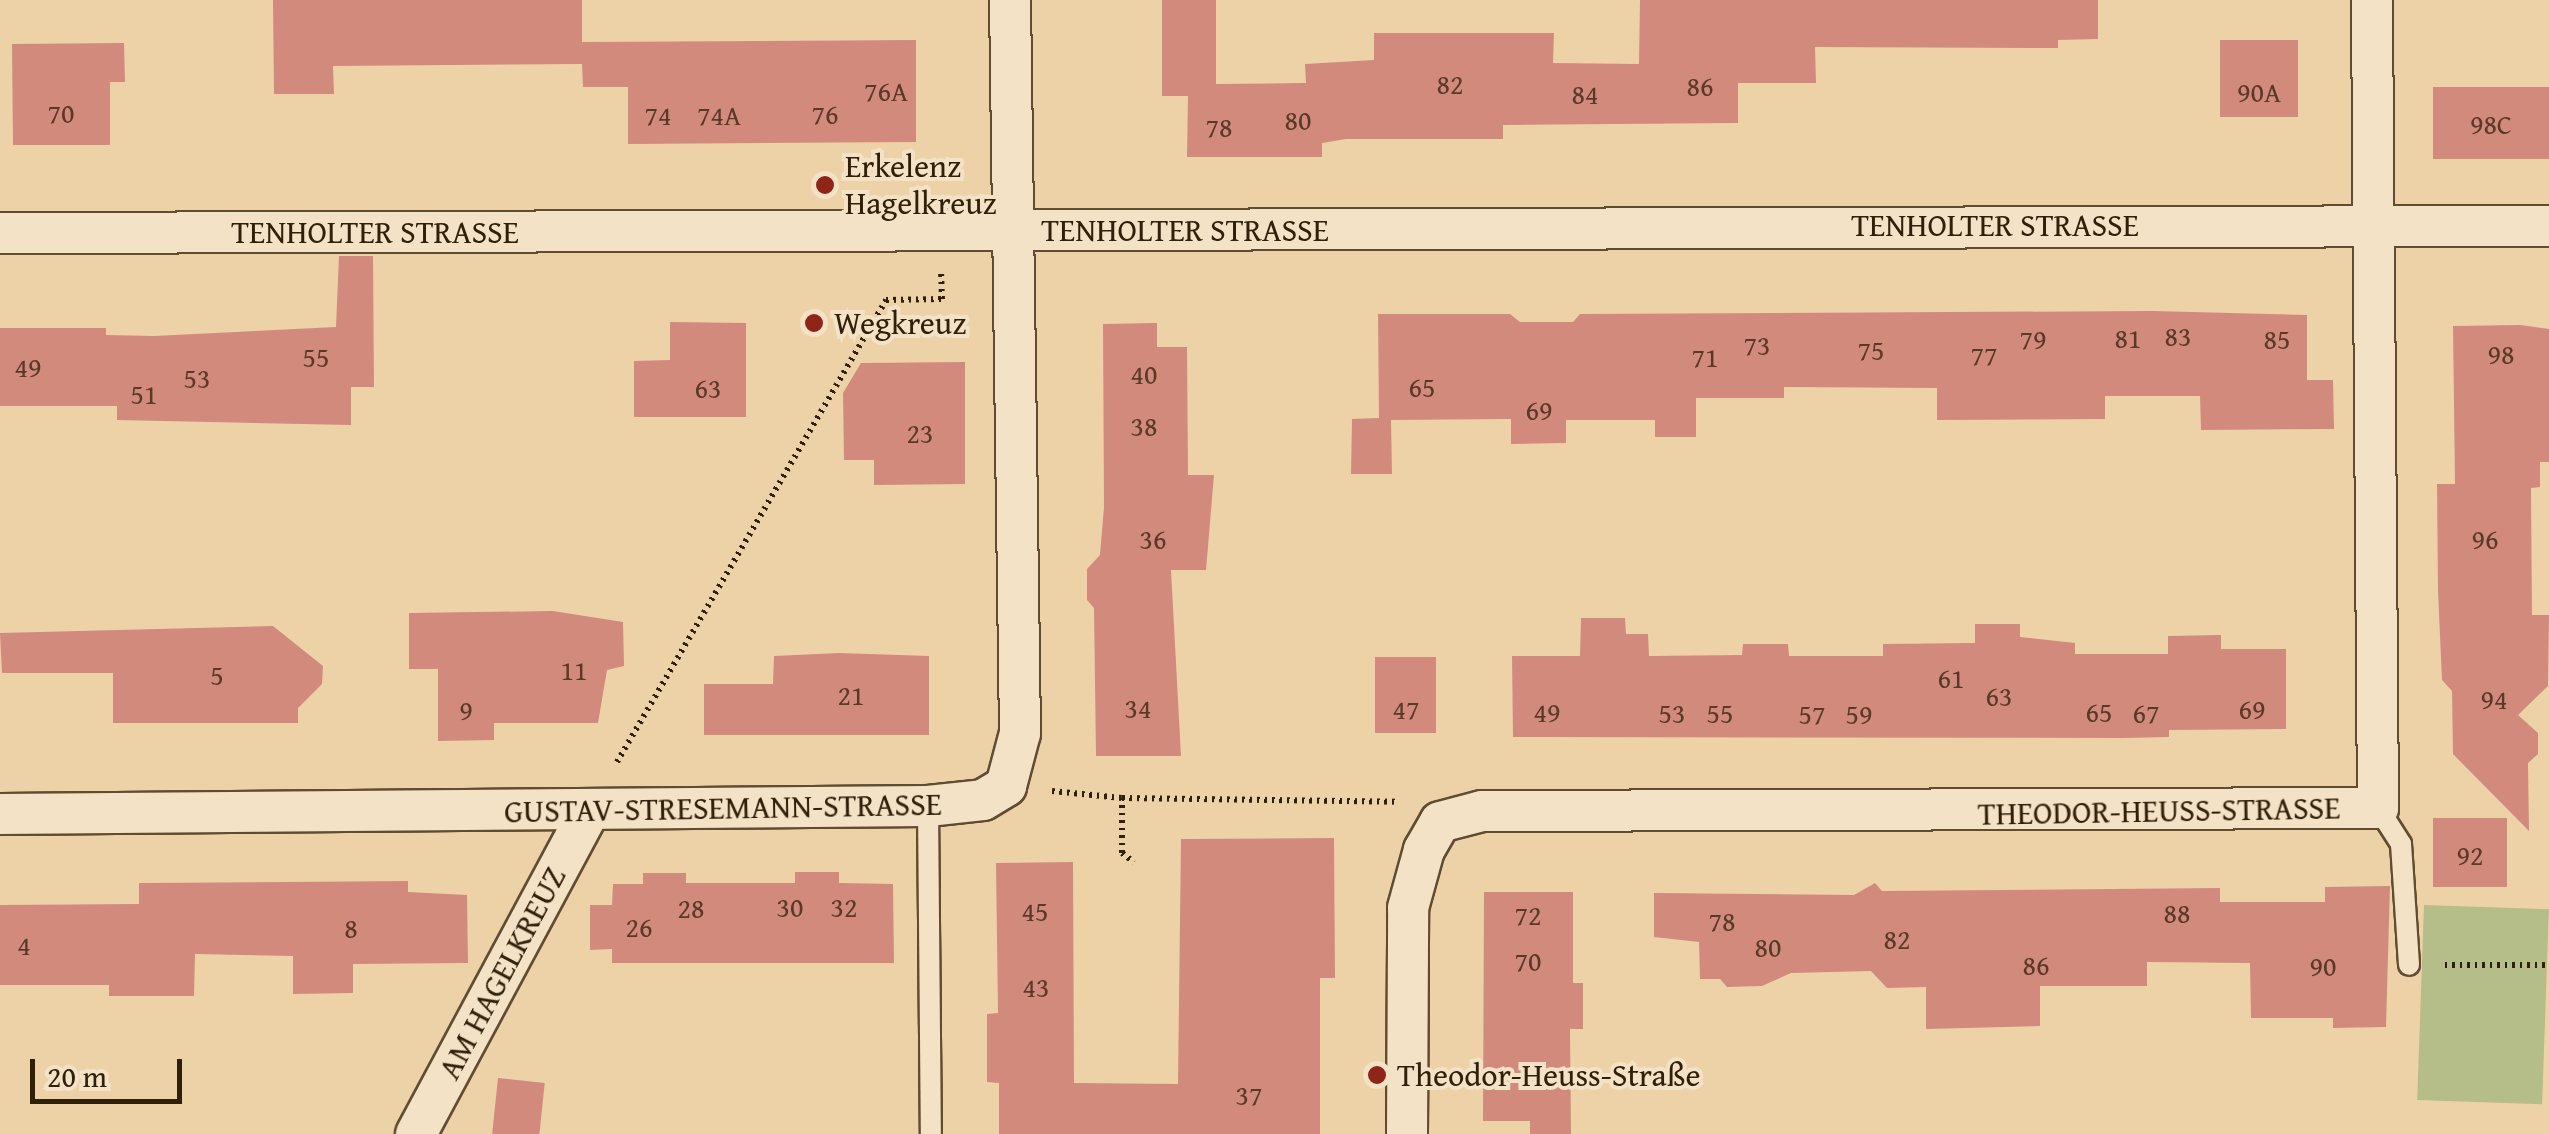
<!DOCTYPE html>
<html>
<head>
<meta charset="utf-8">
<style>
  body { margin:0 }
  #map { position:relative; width:2549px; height:1134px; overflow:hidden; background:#edd2a8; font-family:"Gentium Book Plus",serif }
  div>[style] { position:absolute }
  .green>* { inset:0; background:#b5bd89; transform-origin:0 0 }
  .building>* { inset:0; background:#d28a7c; transform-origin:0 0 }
  .path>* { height:6px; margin-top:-3px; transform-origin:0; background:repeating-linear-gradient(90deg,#312009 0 2.5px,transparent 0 7.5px) }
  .roads { filter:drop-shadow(2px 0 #604c31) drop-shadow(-2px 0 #604c31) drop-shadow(0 2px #604c31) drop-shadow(0 -2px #604c31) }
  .service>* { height:20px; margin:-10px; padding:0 10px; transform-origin:10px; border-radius:10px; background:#f3e2c6 }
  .minor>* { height:40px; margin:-20px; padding:0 20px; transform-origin:20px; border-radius:20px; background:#f3e2c6 }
  .dots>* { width:28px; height:28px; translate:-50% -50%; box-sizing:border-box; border:5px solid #f3e2c6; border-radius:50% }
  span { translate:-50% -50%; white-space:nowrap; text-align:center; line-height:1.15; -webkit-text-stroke:8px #f3e2c6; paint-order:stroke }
  .number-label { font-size:28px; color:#593a26 }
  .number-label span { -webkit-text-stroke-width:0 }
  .poi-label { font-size:32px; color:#312009 }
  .left { translate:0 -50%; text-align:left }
  .street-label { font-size:32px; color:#312009 }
  .scale { position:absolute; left:30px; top:1059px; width:152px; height:45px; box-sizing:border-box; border:5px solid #312009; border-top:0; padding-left:12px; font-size:30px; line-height:35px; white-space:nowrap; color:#312009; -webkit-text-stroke:8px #f3e2c6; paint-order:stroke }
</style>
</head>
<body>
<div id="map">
  <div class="green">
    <div style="left:2424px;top:905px;width:125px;height:195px;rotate:2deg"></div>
  </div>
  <div class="building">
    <div style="clip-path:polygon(273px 0,582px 0,582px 42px,916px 40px,916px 142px,628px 144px,628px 87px,583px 87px,582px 64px,333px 66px,334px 94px,274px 94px)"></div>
    <div style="clip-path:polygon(1162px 0,1216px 0,1216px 84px,1306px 83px,1305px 64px,1374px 60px,1374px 33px,1554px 33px,1553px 63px,1639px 64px,1640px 0,2098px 0,2098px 39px,2058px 40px,2058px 48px,1815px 47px,1816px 83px,1738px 83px,1738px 123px,1503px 125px,1503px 139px,1346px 139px,1322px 143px,1322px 157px,1187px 157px,1188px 96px,1162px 96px)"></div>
    <div style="left:2220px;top:40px;width:78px;height:77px"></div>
    <div style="clip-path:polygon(124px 43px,125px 82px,110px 82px,110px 145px,13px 145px,12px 44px)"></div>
    <div style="left:2549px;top:87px;width:72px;height:116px;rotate:90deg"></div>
    <div style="clip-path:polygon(339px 256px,373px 256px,374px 387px,351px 387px,351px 425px,117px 420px,117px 406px,0 406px,0 328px,106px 328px,106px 335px,154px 336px,336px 327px)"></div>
    <div style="clip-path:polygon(2153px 311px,2307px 315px,2307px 380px,2333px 380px,2334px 429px,2201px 430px,2200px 396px,2105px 396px,2105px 419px,1937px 420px,1937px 388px,1784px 387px,1784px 398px,1696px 398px,1696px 437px,1655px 437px,1655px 420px,1566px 420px,1566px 443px,1511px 444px,1511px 419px,1391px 420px,1392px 474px,1351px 474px,1352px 419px,1379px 418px,1378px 314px,1510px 314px,1520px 322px,1573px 322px,1580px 314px)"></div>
    <div style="clip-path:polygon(670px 322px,746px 323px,746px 417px,634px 417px,634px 361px,670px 360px)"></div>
    <div style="clip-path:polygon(1157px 323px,1157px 347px,1187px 347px,1188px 475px,1214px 475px,1206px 570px,1171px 570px,1181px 756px,1096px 756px,1094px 608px,1087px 600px,1087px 569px,1100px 555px,1104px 507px,1103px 324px)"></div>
    <div style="clip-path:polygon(2521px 325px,2549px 329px,2549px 462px,2540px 462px,2540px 487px,2531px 488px,2532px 615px,2549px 615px,2548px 686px,2518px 715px,2538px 733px,2538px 754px,2528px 763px,2529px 831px,2453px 754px,2452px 691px,2442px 680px,2438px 591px,2437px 484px,2455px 484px,2453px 326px)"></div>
    <div style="clip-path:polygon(965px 362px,965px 484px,874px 485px,874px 460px,844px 460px,843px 393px,861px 363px)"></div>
    <div style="clip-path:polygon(553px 611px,623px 622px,624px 666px,607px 670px,598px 723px,494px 723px,494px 740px,438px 741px,438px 669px,409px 669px,409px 613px)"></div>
    <div style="clip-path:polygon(1581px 618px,1625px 618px,1626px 634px,1648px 634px,1649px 656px,1742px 655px,1743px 644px,1788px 644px,1789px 656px,1883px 656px,1883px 644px,1975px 643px,1975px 624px,2020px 624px,2020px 637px,2075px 643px,2075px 654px,2168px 654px,2168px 636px,2221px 635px,2221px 649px,2286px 649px,2286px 729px,2169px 730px,2169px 737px,2123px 738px,1513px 737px,1512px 656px,1580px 656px)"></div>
    <div style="clip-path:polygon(273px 626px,323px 666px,322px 684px,298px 708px,298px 723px,113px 723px,113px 673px,2px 673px,0 633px)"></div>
    <div style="clip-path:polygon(839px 653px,929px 656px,929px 735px,704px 735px,704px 684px,773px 684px,774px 656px)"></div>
    <div style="left:1436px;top:657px;width:76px;height:61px;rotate:90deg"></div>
    <div style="left:2507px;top:818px;width:69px;height:74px;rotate:90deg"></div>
    <div style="clip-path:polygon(1334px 838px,1335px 978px,1320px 978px,1320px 1134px,999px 1134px,999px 1083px,987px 1082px,987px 1014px,998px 1013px,996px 863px,1073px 862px,1074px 1083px,1178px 1084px,1181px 839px)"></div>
    <div style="clip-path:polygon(795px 872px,839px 872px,839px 883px,893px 884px,894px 963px,612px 963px,612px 949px,590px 950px,590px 905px,612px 905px,613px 884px,643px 884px,643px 873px,686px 873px,686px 883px,795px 883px)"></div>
    <div style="clip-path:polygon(408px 881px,408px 892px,467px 895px,468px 963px,353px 964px,353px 993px,293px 994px,293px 956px,195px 954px,194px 996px,109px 996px,109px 985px,0 985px,0 905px,139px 904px,139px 883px)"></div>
    <div style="clip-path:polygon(1875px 883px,1882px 891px,2220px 888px,2220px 902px,2325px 902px,2325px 887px,2390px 886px,2386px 1027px,2333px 1028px,2333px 1018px,2251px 1018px,2250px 963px,2147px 962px,2147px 986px,2040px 986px,2040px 1026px,1926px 1029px,1926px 987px,1887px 988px,1871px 971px,1791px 973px,1762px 986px,1727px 987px,1720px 979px,1700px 979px,1699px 942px,1654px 937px,1654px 893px,1854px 895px)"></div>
    <div style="clip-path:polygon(1484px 892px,1573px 892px,1573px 983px,1583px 983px,1583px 1029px,1570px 1029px,1571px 1134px,1530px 1134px,1530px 1121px,1483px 1121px)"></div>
    <div style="left:498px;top:1078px;width:47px;height:56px;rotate:6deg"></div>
  </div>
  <div class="path">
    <div style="left:617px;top:762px;width:535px;rotate:-59.79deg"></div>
    <div style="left:886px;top:300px;width:56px;rotate:-1deg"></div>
    <div style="left:942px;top:299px;width:27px;rotate:-92deg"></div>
    <div style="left:1052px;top:791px;width:70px;rotate:5.7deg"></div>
    <div style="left:1122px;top:798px;width:276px;rotate:0.8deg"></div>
    <div style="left:1122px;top:798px;width:55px;rotate:90deg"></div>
    <div style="left:1122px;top:853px;width:15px;rotate:37deg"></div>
    <div style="left:2445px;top:965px;width:104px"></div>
  </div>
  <div class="roads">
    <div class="service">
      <div style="left:928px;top:806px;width:328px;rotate:89.5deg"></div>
      <div style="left:2378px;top:808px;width:43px;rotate:57.4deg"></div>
      <div style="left:2401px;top:844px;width:121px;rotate:86.2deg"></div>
    </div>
    <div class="minor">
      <div style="left:0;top:233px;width:2549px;rotate:-0.16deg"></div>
      <div style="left:0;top:814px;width:928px;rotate:-0.49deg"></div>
      <div style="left:928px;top:806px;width:55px;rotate:-6.2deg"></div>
      <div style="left:983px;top:800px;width:27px;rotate:-31deg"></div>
      <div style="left:1006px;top:786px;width:55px;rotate:-75.2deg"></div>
      <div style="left:1020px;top:733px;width:733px;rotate:-90.78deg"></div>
      <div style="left:416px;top:1134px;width:364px;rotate:-61.8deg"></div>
      <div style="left:1407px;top:1134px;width:226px;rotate:-89.7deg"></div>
      <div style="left:1408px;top:908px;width:60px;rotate:-74.6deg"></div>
      <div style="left:1424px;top:850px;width:32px;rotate:-60deg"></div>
      <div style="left:1440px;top:822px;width:43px;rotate:-14.7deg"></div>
      <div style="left:1482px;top:811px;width:896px;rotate:-0.19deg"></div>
      <div style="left:2378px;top:808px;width:808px;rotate:-90.43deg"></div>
    </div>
  </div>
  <div class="dots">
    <div style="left:825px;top:185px;background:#8f2418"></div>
    <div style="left:814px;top:323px;background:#8f2418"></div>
    <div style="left:1377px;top:1075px;background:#8f2418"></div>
  </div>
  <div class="number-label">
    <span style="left:1450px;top:84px">82</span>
    <span style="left:1700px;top:86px">86</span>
    <span style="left:886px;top:91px">76A</span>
    <span style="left:2259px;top:92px">90A</span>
    <span style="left:1585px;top:94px">84</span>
    <span style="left:61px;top:113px">70</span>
    <span style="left:825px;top:114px">76</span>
    <span style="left:658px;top:115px">74</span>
    <span style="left:719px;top:115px">74A</span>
    <span style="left:1298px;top:120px">80</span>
    <span style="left:2491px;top:124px">98C</span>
    <span style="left:1219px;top:127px">78</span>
    <span style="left:2178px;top:336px">83</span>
    <span style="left:2128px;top:338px">81</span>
    <span style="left:2033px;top:339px">79</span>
    <span style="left:2277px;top:339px">85</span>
    <span style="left:1757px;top:345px">73</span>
    <span style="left:1871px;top:350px">75</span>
    <span style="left:2501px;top:354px">98</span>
    <span style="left:1984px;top:355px">77</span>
    <span style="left:316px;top:357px">55</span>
    <span style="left:1705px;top:357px">71</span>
    <span style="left:28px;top:367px">49</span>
    <span style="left:1144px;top:374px">40</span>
    <span style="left:197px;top:378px">53</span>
    <span style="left:1422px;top:387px">65</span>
    <span style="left:708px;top:388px">63</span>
    <span style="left:144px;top:394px">51</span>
    <span style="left:1539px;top:410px">69</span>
    <span style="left:1144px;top:426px">38</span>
    <span style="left:920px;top:433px">23</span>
    <span style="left:1153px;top:539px">36</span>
    <span style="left:2485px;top:539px">96</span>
    <span style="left:574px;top:670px">11</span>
    <span style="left:217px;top:675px">5</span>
    <span style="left:1951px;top:678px">61</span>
    <span style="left:851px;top:695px">21</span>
    <span style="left:1999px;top:696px">63</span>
    <span style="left:2494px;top:699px">94</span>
    <span style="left:1138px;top:708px">34</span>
    <span style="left:1406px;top:709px">47</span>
    <span style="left:2252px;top:709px">69</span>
    <span style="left:466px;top:710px">9</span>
    <span style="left:1547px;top:712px">49</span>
    <span style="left:2099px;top:712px">65</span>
    <span style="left:1672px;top:713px">53</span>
    <span style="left:1720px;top:713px">55</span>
    <span style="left:2146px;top:713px">67</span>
    <span style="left:1812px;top:714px">57</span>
    <span style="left:1859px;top:714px">59</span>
    <span style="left:2470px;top:855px">92</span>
    <span style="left:790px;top:907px">30</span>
    <span style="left:844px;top:907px">32</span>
    <span style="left:691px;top:908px">28</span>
    <span style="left:1035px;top:911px">45</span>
    <span style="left:2177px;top:913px">88</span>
    <span style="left:1528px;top:915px">72</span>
    <span style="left:1722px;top:921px">78</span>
    <span style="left:639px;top:927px">26</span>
    <span style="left:351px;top:928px">8</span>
    <span style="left:1897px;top:939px">82</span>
    <span style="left:24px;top:945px">4</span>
    <span style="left:1768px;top:947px">80</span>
    <span style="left:1528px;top:961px">70</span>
    <span style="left:2036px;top:965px">86</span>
    <span style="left:2323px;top:966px">90</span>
    <span style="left:1036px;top:987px">43</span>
    <span style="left:1249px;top:1095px">37</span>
  </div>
  <div class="poi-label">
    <span class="left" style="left:845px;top:185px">Erkelenz<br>Hagelkreuz</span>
    <span class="left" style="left:834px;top:323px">Wegkreuz</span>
    <span class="left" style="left:1397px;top:1075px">Theodor-Heuss-Straße</span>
  </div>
  <div class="street-label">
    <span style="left:1995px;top:225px">TENHOLTER STRASSE</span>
    <span style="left:1185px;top:230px">TENHOLTER STRASSE</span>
    <span style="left:375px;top:232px">TENHOLTER STRASSE</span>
    <span style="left:723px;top:808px;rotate:-1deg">GUSTAV-STRESEMANN-STRASSE</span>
    <span style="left:2159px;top:811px;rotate:-1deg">THEODOR-HEUSS-STRASSE</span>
    <span style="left:502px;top:973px;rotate:-62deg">AM HAGELKREUZ</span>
  </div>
  <div class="scale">20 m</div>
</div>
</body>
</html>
